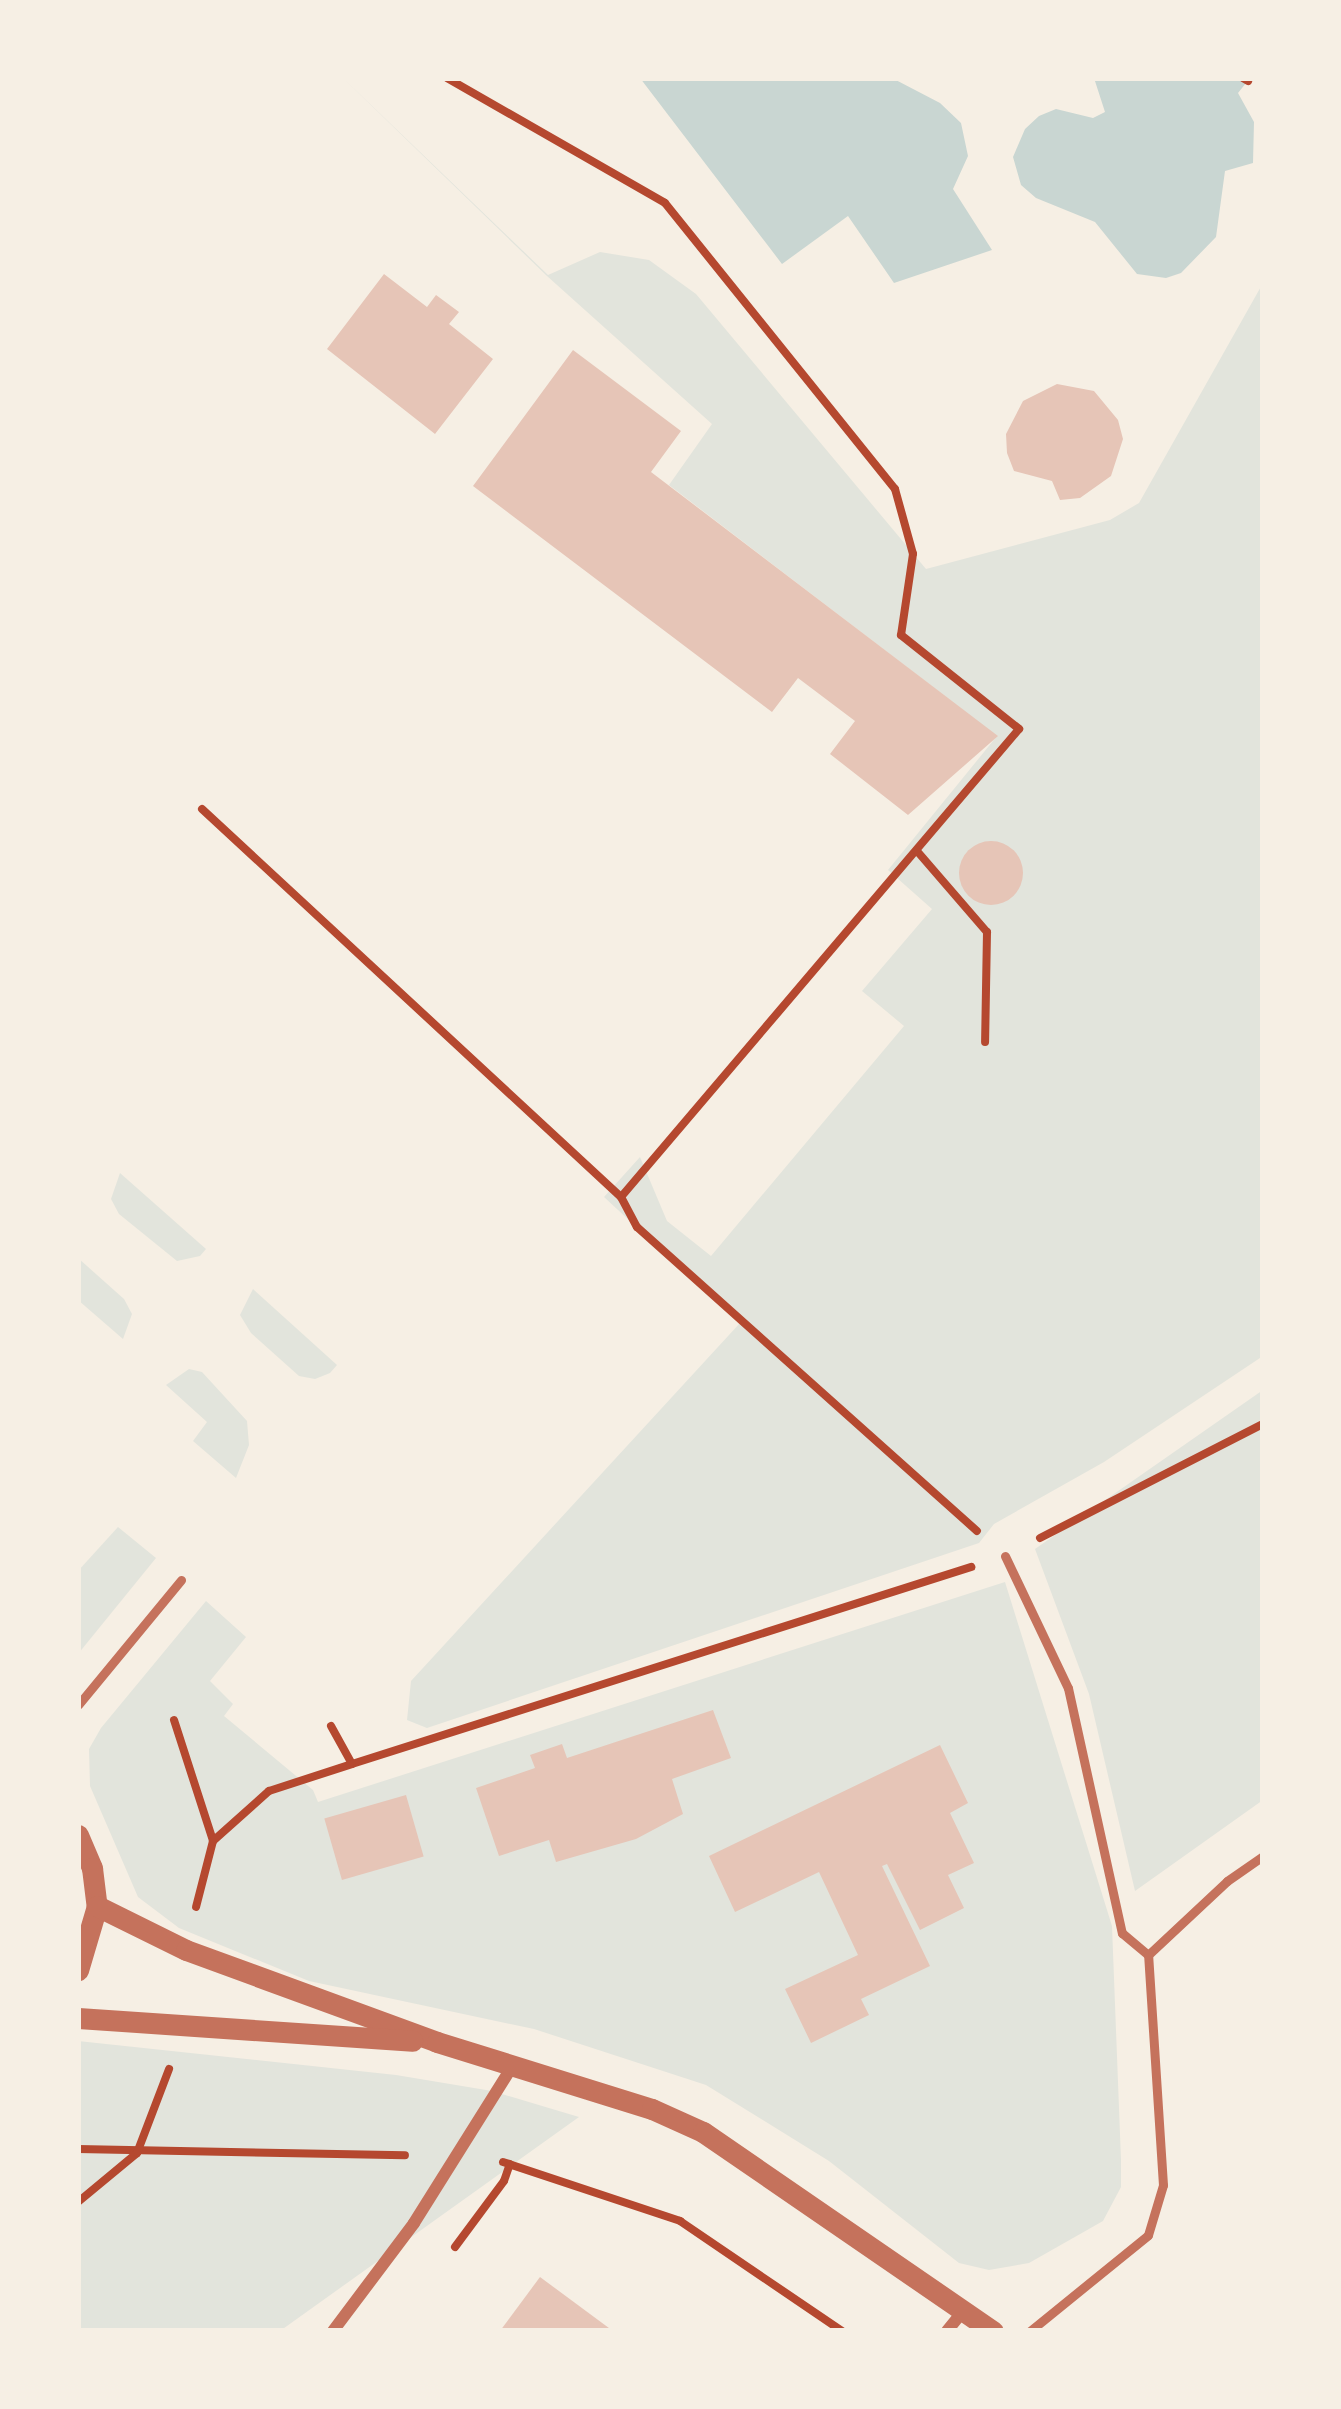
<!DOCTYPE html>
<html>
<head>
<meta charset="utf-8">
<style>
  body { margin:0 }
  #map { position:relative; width:1341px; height:2409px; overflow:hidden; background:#f6efe4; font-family:"Space Grotesk",sans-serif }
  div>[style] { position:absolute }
  .green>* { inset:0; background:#e2e4dc }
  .water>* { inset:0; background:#c9d6d2 }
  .building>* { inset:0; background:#e6c5b7; transform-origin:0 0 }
  .round { border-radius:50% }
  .path>* { height:8px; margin:-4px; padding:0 4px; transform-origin:4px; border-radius:4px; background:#b5482f }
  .service>* { height:9px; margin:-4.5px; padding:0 4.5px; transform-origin:4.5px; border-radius:4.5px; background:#c5725c }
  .minor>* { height:12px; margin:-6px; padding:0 6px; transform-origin:6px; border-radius:6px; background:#c5725c }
  .tertiary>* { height:21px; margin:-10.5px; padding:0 10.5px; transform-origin:10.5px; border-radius:10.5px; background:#c5725c }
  span { translate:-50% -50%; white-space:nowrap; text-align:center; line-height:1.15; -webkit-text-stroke:9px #f6efe4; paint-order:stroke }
  .frame { position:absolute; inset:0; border:81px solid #f6efe4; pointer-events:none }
</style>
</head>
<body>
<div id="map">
  <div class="green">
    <div style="clip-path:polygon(343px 78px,548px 275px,600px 252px,649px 260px,696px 294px,926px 569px,1110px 520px,1139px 503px,1263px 283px,1263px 1356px,1104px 1462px,994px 1524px,979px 1543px,427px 1728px,407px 1720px,411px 1681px,740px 1323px,604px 1197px,640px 1157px,667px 1221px,711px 1256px,904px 1026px,862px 991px,932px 909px,888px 870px,997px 736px,669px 485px,712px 424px,547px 276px)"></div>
    <div style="clip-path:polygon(120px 1173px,206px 1249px,200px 1256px,177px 1261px,119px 1214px,111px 1199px)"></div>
    <div style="clip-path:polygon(78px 1258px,124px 1299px,132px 1314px,123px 1339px,78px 1300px)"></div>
    <div style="clip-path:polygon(253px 1289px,337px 1365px,330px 1373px,315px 1379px,299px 1376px,251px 1333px,240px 1315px)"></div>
    <div style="clip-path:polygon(189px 1369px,202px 1372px,247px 1421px,249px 1445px,236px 1478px,193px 1441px,207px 1422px,166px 1385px)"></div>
    <div style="clip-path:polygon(1263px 1390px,1263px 1800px,1135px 1891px,1089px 1694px,1035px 1549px)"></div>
    <div style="clip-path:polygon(118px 1527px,156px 1558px,78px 1654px,78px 1571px)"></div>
    <div style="clip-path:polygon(1005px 1582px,1112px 1926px,1121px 2160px,1121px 2187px,1103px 2221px,1029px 2263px,989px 2270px,959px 2263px,829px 2161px,706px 2085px,534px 2029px,309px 1981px,179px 1928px,138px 1897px,90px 1786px,89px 1749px,101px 1728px,206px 1601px,246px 1637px,210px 1681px,233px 1704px,224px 1716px,313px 1790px,318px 1802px)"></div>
    <div style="clip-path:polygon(78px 2041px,396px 2075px,492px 2091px,579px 2117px,280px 2331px,78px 2331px)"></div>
  </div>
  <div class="water">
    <div style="clip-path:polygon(640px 78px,892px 78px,940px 103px,961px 123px,968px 156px,953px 189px,992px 250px,894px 283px,848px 216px,782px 264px)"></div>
    <div style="clip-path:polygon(1094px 78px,1250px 78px,1238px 93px,1254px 122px,1253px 163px,1225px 171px,1216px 237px,1181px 273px,1166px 278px,1137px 274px,1095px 222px,1036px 198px,1021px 185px,1013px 157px,1025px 129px,1039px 116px,1056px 109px,1093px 118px,1105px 112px)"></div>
  </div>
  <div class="building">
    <div style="clip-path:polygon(384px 274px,427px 307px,436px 295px,459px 312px,449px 324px,493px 359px,435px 434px,327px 349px)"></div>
    <div style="clip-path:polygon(573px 350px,681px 431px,651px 472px,998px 736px,908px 815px,830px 754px,855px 721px,798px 678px,772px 712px,473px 486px)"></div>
    <div style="clip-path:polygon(1057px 384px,1094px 391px,1118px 420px,1123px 439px,1111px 476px,1080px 498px,1060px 500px,1052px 481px,1014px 471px,1007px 453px,1006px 434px,1023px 401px)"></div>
    <div class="round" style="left:959px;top:841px;width:64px;height:64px"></div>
    <div style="clip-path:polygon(713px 1710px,731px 1758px,672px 1779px,683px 1814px,636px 1839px,556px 1862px,549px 1840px,499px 1856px,476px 1788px,535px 1768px,530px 1755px,562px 1744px,567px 1758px)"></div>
    <div style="clip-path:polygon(940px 1745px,968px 1803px,950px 1813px,974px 1863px,948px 1875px,964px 1908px,920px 1930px,887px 1864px,882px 1866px,930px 1966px,861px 1999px,869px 2015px,811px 2043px,785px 1989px,858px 1955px,819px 1872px,735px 1912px,709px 1856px)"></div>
    <div style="left:406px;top:1795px;width:64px;height:85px;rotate:74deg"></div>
    <div style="clip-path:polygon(540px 2277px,613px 2331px,500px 2331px)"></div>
  </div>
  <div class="path">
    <div style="left:447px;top:78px;width:251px;rotate:29.8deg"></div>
    <div style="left:665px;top:203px;width:367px;rotate:51.2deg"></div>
    <div style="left:895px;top:489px;width:67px;rotate:74.5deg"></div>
    <div style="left:913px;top:554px;width:82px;rotate:98.4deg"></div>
    <div style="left:901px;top:635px;width:151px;rotate:38.5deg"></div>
    <div style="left:1019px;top:729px;width:614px;rotate:130.38deg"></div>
    <div style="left:621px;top:1197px;width:34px;rotate:62deg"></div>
    <div style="left:637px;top:1227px;width:456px;rotate:41.8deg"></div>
    <div style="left:1243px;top:78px;width:6px;rotate:31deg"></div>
    <div style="left:202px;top:809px;width:571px;rotate:42.8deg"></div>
    <div style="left:917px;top:851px;width:107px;rotate:49.2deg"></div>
    <div style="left:987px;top:932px;width:110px;rotate:91deg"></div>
    <div style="left:1040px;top:1538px;width:250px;rotate:-27.1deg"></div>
    <div style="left:174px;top:1720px;width:127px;rotate:72.1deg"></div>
    <div style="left:213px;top:1841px;width:68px;rotate:104.4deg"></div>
    <div style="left:331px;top:1726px;width:43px;rotate:61.1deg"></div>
    <div style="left:352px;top:1764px;width:650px;rotate:-17.65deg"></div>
    <div style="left:213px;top:1841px;width:75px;rotate:-41.8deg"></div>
    <div style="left:269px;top:1791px;width:87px;rotate:-18deg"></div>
    <div style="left:78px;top:2149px;width:327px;rotate:1.1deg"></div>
    <div style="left:503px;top:2162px;width:187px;rotate:18.4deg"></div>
    <div style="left:680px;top:2221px;width:196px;rotate:34.2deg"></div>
    <div style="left:78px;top:2202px;width:77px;rotate:-39.7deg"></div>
    <div style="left:137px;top:2153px;width:90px;rotate:-69.1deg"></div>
    <div style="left:455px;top:2247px;width:82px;rotate:-53.4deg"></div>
    <div style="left:504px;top:2181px;width:18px;rotate:-71deg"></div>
  </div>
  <div class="service">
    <div style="left:1005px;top:1556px;width:146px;rotate:64.5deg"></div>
    <div style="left:1068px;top:1688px;width:251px;rotate:77.6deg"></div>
    <div style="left:1122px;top:1933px;width:34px;rotate:40deg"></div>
    <div style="left:78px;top:1705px;width:162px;rotate:-50.5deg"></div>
    <div style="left:1030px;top:2331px;width:152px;rotate:-39.1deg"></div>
    <div style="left:1148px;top:2235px;width:52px;rotate:-73.3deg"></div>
    <div style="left:1163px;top:2185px;width:230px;rotate:-93.7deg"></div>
    <div style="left:1148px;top:1955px;width:108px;rotate:-43.1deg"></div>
    <div style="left:1227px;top:1881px;width:44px;rotate:-34.8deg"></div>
  </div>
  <div class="minor">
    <div style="left:333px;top:2331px;width:135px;rotate:-53.1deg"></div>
    <div style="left:414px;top:2223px;width:186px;rotate:-57.9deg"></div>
    <div style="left:947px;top:2331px;width:27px;rotate:-51deg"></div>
  </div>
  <div class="tertiary">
    <div style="left:78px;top:1835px;width:36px;rotate:67deg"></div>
    <div style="left:92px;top:1868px;width:38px;rotate:83deg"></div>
    <div style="left:97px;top:1906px;width:67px;rotate:106.5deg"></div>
    <div style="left:97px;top:1906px;width:99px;rotate:26.3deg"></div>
    <div style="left:186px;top:1950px;width:267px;rotate:20.1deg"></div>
    <div style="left:437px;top:2042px;width:225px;rotate:17.3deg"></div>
    <div style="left:652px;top:2109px;width:56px;rotate:24.3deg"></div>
    <div style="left:703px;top:2132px;width:352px;rotate:34.5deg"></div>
    <div style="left:78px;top:2018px;width:335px;rotate:3.9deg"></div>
  </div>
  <div class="frame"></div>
</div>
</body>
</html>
